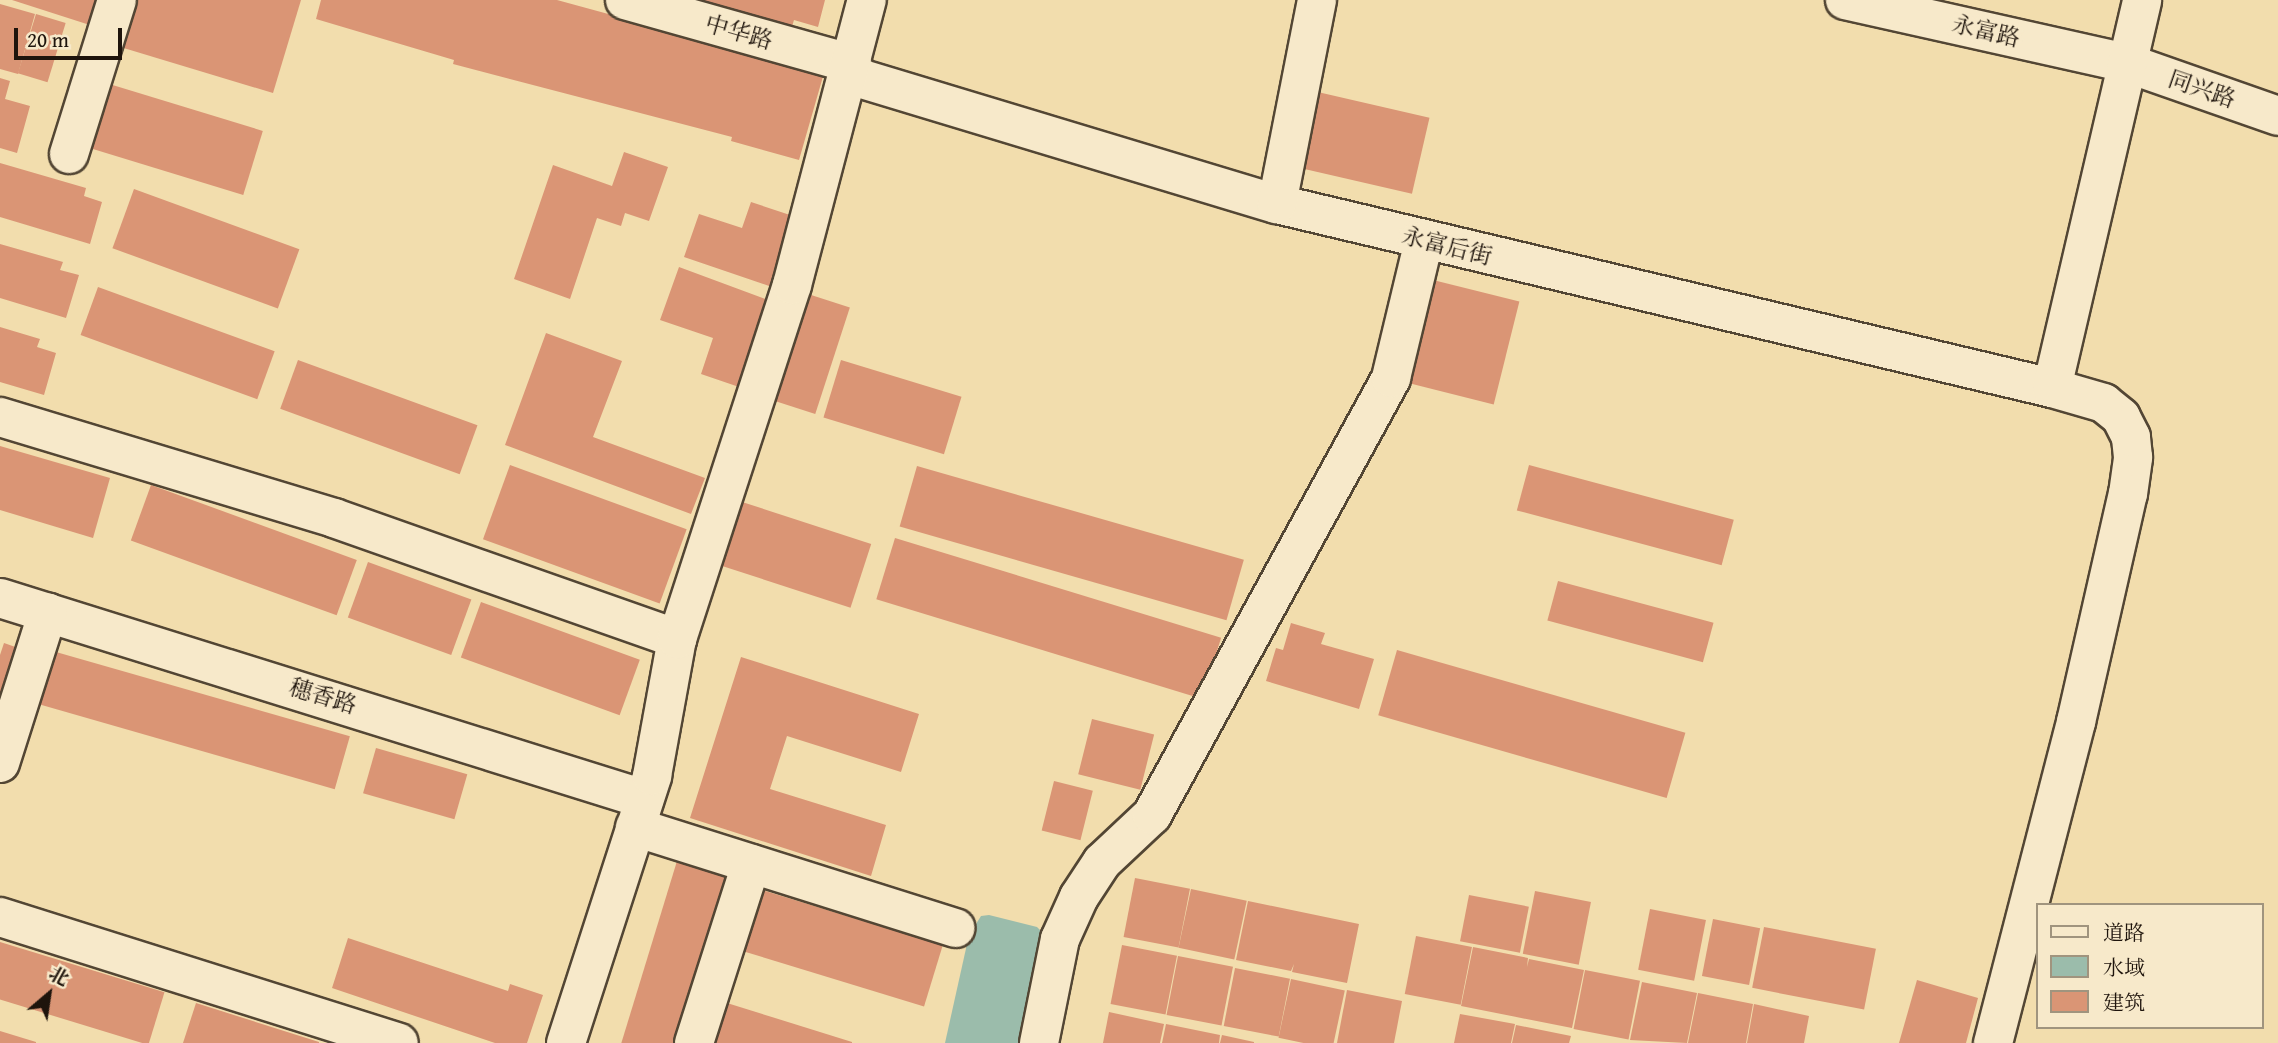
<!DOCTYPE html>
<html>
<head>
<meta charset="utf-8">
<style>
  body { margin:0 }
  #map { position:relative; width:2278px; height:1043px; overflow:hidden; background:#f2ddad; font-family:"Gentium Book Plus","Noto Serif SC",serif }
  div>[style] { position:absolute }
  .water>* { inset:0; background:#9bbcab }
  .building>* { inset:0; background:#da9575; transform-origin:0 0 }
  .roads { filter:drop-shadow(2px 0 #534634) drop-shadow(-2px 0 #534634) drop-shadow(0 2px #534634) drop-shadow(0 -2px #534634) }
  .minor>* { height:38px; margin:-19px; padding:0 19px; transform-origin:19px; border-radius:19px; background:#f7e9ca }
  span { translate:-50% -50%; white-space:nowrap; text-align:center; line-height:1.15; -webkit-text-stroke:7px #f7e9ca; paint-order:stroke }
  .street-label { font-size:23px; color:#1e140c }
  .legend { position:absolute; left:2036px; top:903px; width:228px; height:126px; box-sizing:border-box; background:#f7e9ca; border:2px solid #a0947e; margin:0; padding:9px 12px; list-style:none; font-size:21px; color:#1e140c }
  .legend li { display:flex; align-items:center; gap:14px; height:35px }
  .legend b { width:35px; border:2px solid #a0947e }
  .north { position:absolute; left:14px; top:959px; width:70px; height:70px; -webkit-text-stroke:5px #f7e9ca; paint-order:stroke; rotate:29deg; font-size:19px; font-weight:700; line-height:28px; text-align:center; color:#1e140c }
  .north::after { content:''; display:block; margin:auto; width:24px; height:32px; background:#1e140c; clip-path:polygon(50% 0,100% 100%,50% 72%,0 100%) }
  .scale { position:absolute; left:14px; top:28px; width:108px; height:32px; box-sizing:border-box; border:4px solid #1e140c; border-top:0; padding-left:9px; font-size:21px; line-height:24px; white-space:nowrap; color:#1e140c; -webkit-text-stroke:5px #f7e9ca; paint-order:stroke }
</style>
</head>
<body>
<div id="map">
  <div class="water">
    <div style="clip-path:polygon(989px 915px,1037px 927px,1043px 933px,1022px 1043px,945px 1043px,969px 935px,981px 916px)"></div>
  </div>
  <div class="building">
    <div style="clip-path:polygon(12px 0,104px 0,96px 27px)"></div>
    <div style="clip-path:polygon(131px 0,301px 0,273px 93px,117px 46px)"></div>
    <div style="clip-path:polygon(321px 0,557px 0,824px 73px,799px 160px,731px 141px,732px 137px,453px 64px,454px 60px,316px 19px)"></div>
    <div style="clip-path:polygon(697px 0,825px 0,818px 27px,794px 20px,791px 30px,696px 6px)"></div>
    <div style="clip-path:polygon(0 4px,35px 14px,18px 74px,0 69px)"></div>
    <div style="left:36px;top:14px;width:31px;height:62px;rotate:17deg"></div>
    <div style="clip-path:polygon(0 78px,10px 81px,5px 99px,30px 106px,17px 153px,0 148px)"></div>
    <div style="left:106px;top:83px;width:164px;height:67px;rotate:17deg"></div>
    <div style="left:1296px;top:87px;width:137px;height:78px;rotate:13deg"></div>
    <div style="clip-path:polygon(624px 152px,668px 167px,649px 221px,625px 213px,621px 226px,597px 218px,570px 299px,514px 279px,553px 165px,612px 186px)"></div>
    <div style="clip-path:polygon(0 163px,86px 188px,84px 196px,102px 202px,90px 244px,0 217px)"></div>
    <div style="left:134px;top:189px;width:176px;height:63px;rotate:20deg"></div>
    <div style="clip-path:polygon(751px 202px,796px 217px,772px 287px,684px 257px,699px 214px,742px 228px)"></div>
    <div style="clip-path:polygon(0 244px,63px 262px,60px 270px,79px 275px,66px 318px,0 298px)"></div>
    <div style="clip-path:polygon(679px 267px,768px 300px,742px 388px,701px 374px,713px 338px,660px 320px)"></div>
    <div style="left:1433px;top:280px;width:89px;height:106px;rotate:14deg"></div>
    <div style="left:98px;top:287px;width:188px;height:51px;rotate:20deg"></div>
    <div style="left:808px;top:294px;width:44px;height:112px;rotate:18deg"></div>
    <div style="clip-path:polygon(0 327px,40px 339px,37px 347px,56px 353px,44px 395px,0 382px)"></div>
    <div style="clip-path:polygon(546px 333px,622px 361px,593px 437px,705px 478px,691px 514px,505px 445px)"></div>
    <div style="left:298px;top:360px;width:191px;height:52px;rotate:20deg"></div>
    <div style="left:841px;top:360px;width:126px;height:60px;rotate:17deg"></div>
    <div style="clip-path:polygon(0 446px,110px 478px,93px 538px,0 510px)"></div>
    <div style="left:510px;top:465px;width:188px;height:79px;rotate:20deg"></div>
    <div style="left:1529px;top:465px;width:212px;height:47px;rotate:15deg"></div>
    <div style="left:917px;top:466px;width:340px;height:63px;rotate:16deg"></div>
    <div style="left:151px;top:485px;width:219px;height:59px;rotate:20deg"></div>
    <div style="left:739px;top:501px;width:139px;height:67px;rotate:18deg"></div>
    <div style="left:895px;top:538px;width:341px;height:64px;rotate:17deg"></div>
    <div style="left:368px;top:562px;width:110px;height:59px;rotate:20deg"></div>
    <div style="left:1558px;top:581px;width:161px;height:41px;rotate:15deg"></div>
    <div style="left:481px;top:602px;width:169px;height:59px;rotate:20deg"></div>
    <div style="clip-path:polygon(1291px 623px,1325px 633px,1321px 644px,1374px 659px,1359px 709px,1266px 681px,1276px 648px,1283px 650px)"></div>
    <div style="clip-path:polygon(4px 643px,24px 650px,0 722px,0 655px)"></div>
    <div style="left:49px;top:650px;width:313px;height:55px;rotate:16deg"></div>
    <div style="left:1397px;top:650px;width:300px;height:68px;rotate:16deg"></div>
    <div style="clip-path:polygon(741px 657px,919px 714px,901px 772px,787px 736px,770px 789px,886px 825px,871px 876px,690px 818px)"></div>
    <div style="left:1092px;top:719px;width:64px;height:57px;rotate:14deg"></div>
    <div style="left:376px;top:748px;width:95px;height:47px;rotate:16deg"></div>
    <div style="left:1054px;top:781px;width:40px;height:51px;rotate:14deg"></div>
    <div style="left:677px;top:861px;width:58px;height:191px;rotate:17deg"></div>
    <div style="left:1135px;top:878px;width:56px;height:60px;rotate:11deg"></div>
    <div style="left:1191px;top:889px;width:57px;height:60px;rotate:12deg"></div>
    <div style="left:762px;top:890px;width:189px;height:64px;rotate:17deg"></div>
    <div style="left:1535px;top:891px;width:57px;height:64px;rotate:11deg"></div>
    <div style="left:1469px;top:895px;width:61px;height:47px;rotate:11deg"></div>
    <div style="clip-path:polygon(1248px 901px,1359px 924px,1347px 983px,1292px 972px,1294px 964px,1291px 971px,1236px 960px)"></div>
    <div style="left:1650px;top:909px;width:57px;height:62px;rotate:11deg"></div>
    <div style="left:1713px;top:919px;width:48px;height:58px;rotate:11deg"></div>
    <div style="left:1764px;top:927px;width:114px;height:62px;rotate:11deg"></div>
    <div style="left:1416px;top:936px;width:57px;height:59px;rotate:11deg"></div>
    <div style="clip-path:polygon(348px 938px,508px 991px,510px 984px,543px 995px,527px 1043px,495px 1043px,332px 988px)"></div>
    <div style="left:0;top:942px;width:172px;height:55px;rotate:17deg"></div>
    <div style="left:1122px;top:945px;width:56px;height:60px;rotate:11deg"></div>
    <div style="clip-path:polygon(1473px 947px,1528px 958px,1527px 967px,1529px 959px,1584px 970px,1572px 1028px,1461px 1006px)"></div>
    <div style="left:1178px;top:956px;width:56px;height:60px;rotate:11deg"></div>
    <div style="left:1235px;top:968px;width:56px;height:59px;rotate:11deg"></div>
    <div style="left:1585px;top:970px;width:56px;height:60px;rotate:11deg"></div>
    <div style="left:1291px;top:979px;width:55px;height:60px;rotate:12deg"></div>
    <div style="clip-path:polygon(1917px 980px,1978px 998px,1966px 1043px,1899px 1043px)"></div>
    <div style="clip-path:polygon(1642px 982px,1697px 993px,1687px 1043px,1630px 1040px)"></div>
    <div style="clip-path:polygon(1347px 990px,1402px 1001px,1394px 1043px,1337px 1043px)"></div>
    <div style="clip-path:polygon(1698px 993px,1753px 1004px,1746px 1043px,1688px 1043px)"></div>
    <div style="clip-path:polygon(196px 1003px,319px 1042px,319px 1043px,183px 1043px)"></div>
    <div style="clip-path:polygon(727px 1003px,852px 1042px,852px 1043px,714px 1043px)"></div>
    <div style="clip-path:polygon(1754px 1004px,1809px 1016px,1804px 1043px,1747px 1043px)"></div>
    <div style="clip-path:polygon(1109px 1012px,1164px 1024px,1160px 1043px,1103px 1043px)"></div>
    <div style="clip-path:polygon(1460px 1014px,1515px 1024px,1511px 1043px,1454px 1043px)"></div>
    <div style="clip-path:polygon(1166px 1024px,1220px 1035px,1219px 1043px,1162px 1043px)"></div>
    <div style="clip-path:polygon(1516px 1025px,1571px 1036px,1569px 1043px,1512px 1043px)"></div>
    <div style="clip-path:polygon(0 1031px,36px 1042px,36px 1043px,0 1043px)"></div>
    <div style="clip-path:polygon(1222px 1035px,1254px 1042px,1254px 1043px,1220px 1043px)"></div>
  </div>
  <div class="roads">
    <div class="minor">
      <div style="left:625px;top:0;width:236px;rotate:15.7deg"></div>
      <div style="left:1845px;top:0;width:289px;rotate:12.6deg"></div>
      <div style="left:2127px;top:63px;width:160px;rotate:19.3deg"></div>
      <div style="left:849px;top:75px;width:447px;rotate:16.8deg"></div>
      <div style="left:1277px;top:204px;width:797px;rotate:13.36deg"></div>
      <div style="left:69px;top:154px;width:161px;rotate:-72.7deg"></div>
      <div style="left:1277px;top:204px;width:208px;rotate:-78.9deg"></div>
      <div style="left:0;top:417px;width:349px;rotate:16.8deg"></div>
      <div style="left:334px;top:518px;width:364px;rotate:19.4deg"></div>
      <div style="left:0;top:598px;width:675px;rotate:17.33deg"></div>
      <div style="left:0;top:763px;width:158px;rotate:-72.4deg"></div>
      <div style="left:635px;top:827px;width:336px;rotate:17.5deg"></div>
      <div style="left:0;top:917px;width:418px;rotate:17.5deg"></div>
      <div style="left:566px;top:1043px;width:281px;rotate:-72.1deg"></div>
      <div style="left:652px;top:776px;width:139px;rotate:-79.7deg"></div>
      <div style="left:677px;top:639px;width:372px;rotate:-72deg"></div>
      <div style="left:792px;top:285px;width:295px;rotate:-75.3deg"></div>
      <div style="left:694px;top:1043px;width:188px;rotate:-72.3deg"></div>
      <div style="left:1039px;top:1043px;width:106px;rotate:-78.6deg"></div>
      <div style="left:1060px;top:939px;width:46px;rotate:-65.7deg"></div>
      <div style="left:1079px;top:897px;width:42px;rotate:-56.7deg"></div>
      <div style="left:1102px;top:862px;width:69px;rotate:-43.2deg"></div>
      <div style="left:1152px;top:815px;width:498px;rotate:-61.3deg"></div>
      <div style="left:1391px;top:378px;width:141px;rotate:-76.5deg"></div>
      <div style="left:1993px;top:1043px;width:332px;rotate:-75.5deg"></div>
      <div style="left:2076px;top:722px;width:234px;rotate:-77.2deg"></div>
      <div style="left:2128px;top:494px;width:37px;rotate:-82deg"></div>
      <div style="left:2133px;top:457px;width:20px;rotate:-96deg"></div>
      <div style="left:2131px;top:437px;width:22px;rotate:-117deg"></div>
      <div style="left:2121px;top:417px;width:22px;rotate:-141deg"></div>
      <div style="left:2104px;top:403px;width:54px;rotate:-163.9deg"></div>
      <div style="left:2052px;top:388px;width:398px;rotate:-76.9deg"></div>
    </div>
  </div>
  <div class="street-label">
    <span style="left:1986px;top:31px;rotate:13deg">永富路</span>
    <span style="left:739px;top:32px;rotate:16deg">中华路</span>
    <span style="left:2202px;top:89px;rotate:19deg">同兴路</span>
    <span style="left:1447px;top:246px;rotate:14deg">永富后街</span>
    <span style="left:323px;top:696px;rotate:17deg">穗香路</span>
  </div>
  <ul class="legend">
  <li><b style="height:9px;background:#f7e9ca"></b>道路</li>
  <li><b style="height:19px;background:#9bbcab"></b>水域</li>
  <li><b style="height:19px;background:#da9575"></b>建筑</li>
  </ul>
  <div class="north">北</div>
  <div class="scale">20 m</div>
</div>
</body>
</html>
